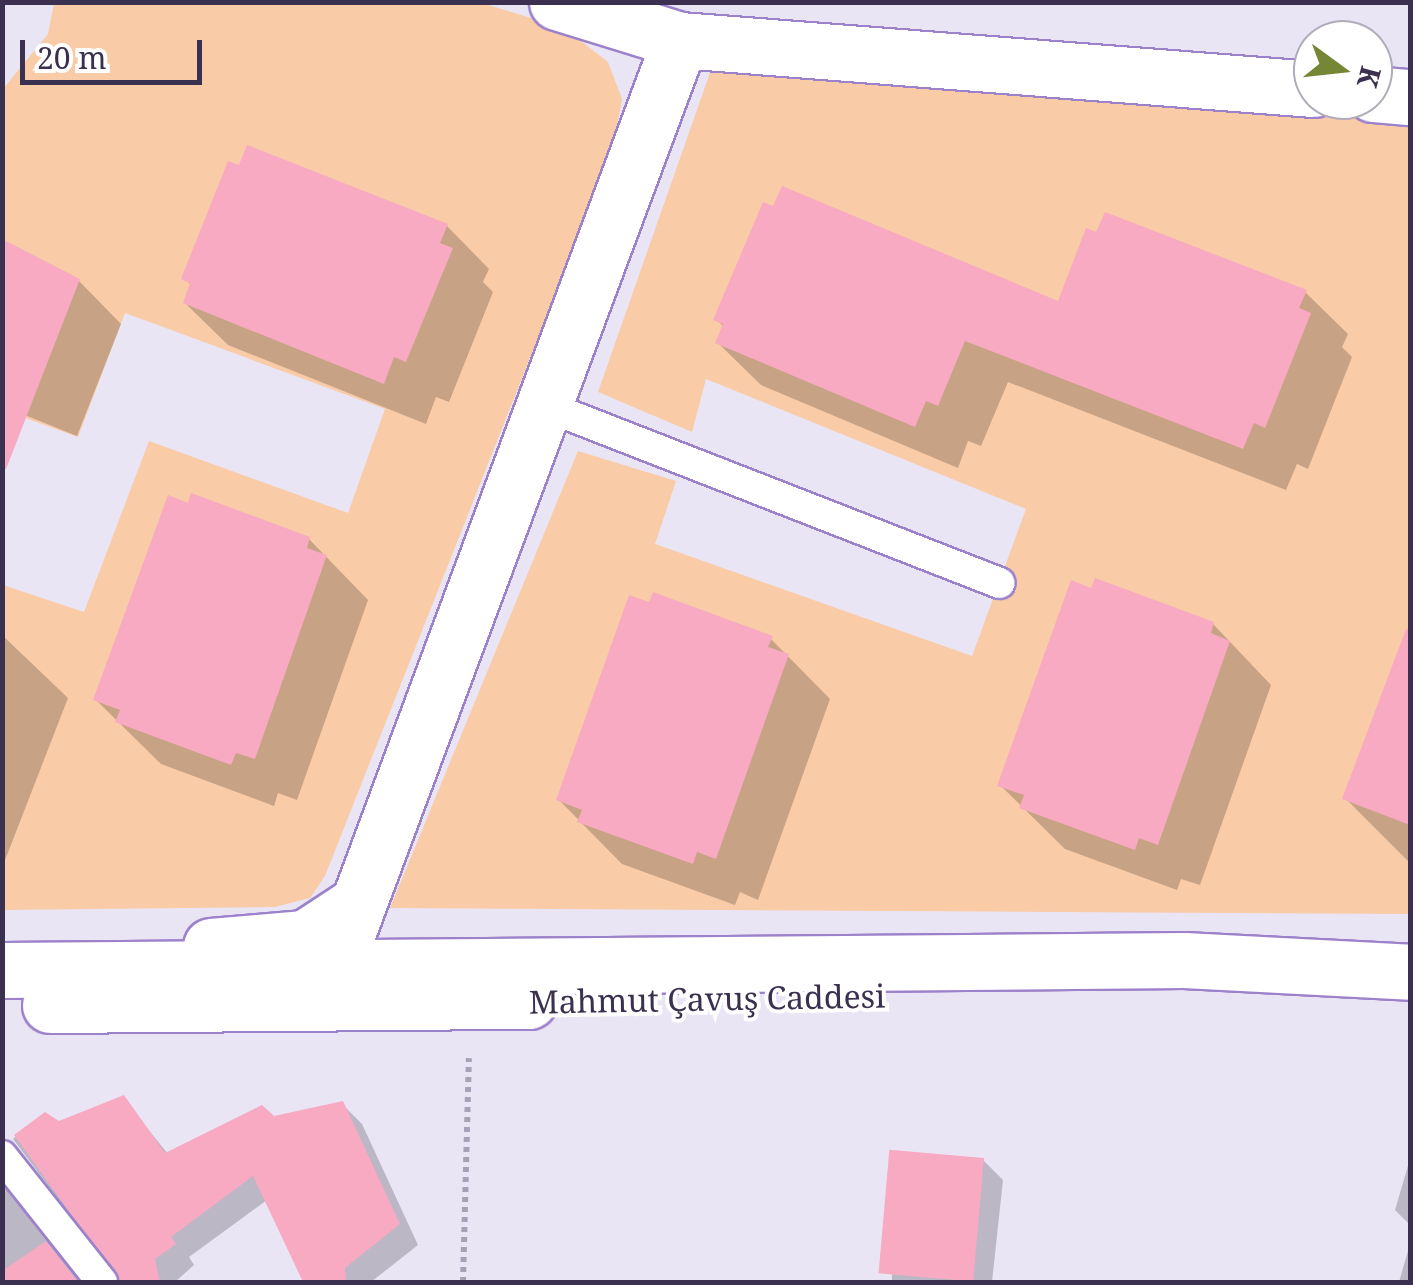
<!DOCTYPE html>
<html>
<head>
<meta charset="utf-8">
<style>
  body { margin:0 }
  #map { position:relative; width:1413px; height:1285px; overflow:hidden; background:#eae5f5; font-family:"Noto Serif",serif }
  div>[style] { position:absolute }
  .green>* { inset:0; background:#f9cba7 }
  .shadow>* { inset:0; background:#0003 }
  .building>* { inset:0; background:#f7aac1; transform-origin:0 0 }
  .path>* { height:6px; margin-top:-3px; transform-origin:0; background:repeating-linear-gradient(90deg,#a7a0b6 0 5px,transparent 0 10px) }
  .roads { filter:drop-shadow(2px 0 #9c82cb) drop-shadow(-2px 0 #9c82cb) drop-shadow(0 2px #9c82cb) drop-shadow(0 -2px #9c82cb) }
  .service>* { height:30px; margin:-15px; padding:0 15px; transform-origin:15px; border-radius:15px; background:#fff }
  .minor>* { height:55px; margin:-27.5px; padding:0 27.5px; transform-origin:27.5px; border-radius:27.5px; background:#fff }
  .tertiary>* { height:55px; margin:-27.5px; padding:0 27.5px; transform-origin:27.5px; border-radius:27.5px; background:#fff }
  .secondary>* { height:55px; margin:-27.5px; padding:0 27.5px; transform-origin:27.5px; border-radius:27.5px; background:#fff }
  span { translate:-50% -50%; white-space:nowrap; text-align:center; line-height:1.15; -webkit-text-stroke:8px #fff; paint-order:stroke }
  .street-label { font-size:32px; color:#3b304f }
  .frame { position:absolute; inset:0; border:5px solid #3b304f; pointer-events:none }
  .north { position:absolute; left:1293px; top:20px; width:100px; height:100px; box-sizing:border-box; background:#fff; border:2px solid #b1acb9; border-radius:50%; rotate:105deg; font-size:28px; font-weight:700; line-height:40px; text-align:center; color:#3b304f }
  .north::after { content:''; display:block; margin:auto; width:35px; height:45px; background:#758635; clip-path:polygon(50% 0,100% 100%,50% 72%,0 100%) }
  .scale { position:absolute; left:20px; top:40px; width:182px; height:45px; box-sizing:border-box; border:5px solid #3b304f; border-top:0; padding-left:12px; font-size:30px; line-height:35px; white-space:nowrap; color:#3b304f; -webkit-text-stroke:8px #fff; paint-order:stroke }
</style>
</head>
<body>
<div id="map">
  <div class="green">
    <div style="clip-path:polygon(54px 3px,482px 3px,564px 28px,608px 62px,622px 99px,613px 148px,325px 876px,310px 898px,275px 907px,3px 910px,3px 585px,84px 612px,149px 441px,348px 513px,385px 409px,125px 313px,78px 437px,3px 410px,3px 89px,48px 34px)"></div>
    <div style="clip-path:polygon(713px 64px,1410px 113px,1410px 914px,390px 908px,578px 451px,676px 481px,655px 544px,972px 656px,1026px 509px,706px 379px,692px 432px,598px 392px)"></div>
  </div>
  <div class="shadow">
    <div style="clip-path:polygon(447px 226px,489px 269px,483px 282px,493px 292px,449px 402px,436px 397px,426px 424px,228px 345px,185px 303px,192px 286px,184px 278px)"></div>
    <div style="clip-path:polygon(79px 281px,121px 324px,77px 436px,2px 406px)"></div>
    <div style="clip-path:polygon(1305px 292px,1348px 334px,1342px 347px,1352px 357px,1308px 469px,1297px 464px,1286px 490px,1008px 382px,981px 446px,968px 441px,958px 468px,761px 385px,718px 343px,724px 327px,716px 319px)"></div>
    <div style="clip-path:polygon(309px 539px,368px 600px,297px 800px,278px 793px,274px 806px,161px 764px,96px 700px)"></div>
    <div style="clip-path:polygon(1410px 623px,1410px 863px,1345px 798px)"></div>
    <div style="clip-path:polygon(1213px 624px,1271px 685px,1200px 885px,1181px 879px,1177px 890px,1065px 849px,1000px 785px)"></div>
    <div style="clip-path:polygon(2px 635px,68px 698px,2px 868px)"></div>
    <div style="clip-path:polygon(771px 639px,830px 699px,758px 900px,740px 892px,735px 905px,622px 864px,558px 799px)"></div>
    <div style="clip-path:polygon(123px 1098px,168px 1154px,342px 1104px,362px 1124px,418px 1245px,371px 1282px,306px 1282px,267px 1200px,189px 1257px,194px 1265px,175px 1282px,121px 1282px,13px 1139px,45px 1115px,58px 1123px)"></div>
    <div style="clip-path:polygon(1410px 1159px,1410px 1225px,1395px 1210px)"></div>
    <div style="clip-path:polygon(983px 1160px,1003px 1180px,992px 1282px,892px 1282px,891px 1161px)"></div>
    <div style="clip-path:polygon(3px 1180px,84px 1282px,2px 1282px)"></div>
    <div style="clip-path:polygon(1410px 1244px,1410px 1282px,1399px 1282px)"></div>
  </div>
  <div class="building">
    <div style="clip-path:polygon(247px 145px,448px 224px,440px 243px,453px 248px,406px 362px,394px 357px,384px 384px,183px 303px,190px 283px,181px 279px,228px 161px,239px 165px)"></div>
    <div style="clip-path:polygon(782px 186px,1058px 301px,1086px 228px,1096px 232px,1105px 212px,1307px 290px,1299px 308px,1311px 313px,1265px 428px,1254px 423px,1243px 449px,965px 341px,938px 406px,926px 401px,915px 427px,715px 343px,723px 324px,713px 320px,763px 202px,773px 206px)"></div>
    <div style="clip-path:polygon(2px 239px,80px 279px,6px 469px,2px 468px)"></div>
    <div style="clip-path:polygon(191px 493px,310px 537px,307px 548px,327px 555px,255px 759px,236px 753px,231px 765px,115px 722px,120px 710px,93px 700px,168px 495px,188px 503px)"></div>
    <div style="clip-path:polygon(1095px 578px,1214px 622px,1211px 633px,1230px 641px,1158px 845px,1139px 838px,1135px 850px,1019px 808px,1024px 795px,997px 786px,1071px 580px,1091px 588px)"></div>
    <div style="clip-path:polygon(653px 592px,773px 636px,768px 647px,789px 654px,716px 859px,697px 852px,693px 864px,577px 822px,582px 810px,556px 800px,629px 595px,649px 602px)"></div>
    <div style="clip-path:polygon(1406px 629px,1410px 630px,1410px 825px,1342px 799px)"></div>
    <div style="clip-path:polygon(124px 1095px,165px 1153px,262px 1105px,274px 1116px,343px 1101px,400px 1224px,345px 1268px,346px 1282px,303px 1282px,253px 1176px,171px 1237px,176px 1244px,155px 1259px,160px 1282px,120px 1282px,14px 1135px,45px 1112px,59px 1121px)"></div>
    <div style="left:984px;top:1158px;width:124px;height:95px;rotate:95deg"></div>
    <div style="clip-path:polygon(46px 1241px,78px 1282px,2px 1282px,2px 1271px)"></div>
  </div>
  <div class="path">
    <div style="left:463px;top:1282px;width:224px;rotate:-88.5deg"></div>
  </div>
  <div class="roads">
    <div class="service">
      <div style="left:543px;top:405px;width:490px;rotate:21.3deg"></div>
      <div style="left:2px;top:1156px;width:161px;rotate:51.6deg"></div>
    </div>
    <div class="minor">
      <div style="left:557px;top:2px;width:129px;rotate:17.2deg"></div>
      <div style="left:680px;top:40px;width:635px;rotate:4.43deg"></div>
      <div style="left:1373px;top:94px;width:37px;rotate:5deg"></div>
      <div style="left:341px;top:950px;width:971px;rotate:-69.57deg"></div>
    </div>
    <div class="tertiary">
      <div style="left:211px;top:946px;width:94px;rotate:-4.9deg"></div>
      <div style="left:305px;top:938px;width:62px;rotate:-33.2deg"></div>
    </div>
    <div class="secondary">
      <div style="left:2px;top:970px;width:1182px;rotate:-0.48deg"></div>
      <div style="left:1184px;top:960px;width:226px;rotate:3deg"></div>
      <div style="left:50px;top:1005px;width:479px;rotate:-0.5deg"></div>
    </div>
  </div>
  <div class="street-label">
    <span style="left:707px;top:999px;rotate:-1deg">Mahmut Çavuş Caddesi</span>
  </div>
  <div class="frame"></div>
  <div class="north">K</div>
  <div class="scale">20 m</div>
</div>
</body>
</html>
